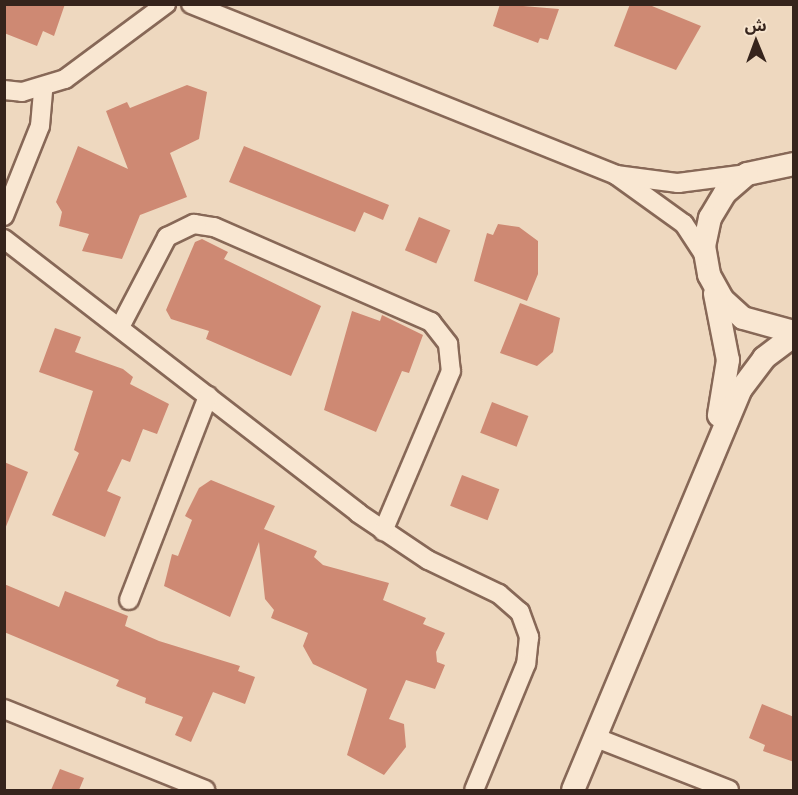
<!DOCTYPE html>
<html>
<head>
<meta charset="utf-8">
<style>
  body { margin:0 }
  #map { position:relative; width:798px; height:795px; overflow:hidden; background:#eed8bf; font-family:Literata,"Noto Sans Arabic",serif }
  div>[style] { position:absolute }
  .building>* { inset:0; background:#ce8973; transform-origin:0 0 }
  .roads { filter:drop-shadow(2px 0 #876857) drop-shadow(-2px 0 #876857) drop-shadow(0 2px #876857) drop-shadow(0 -2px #876857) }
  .minor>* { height:18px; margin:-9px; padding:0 9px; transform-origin:9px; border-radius:9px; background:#f9e7d2 }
  .tertiary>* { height:22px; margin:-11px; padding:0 11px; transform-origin:11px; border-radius:11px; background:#f9e7d2 }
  span { translate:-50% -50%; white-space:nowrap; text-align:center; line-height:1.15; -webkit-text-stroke:6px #f6e4ce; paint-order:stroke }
  .frame { position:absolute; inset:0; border:6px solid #36241c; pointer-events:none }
  .north { position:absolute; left:726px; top:12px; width:60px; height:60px; -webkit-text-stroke:4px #f6e4ce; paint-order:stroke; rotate:359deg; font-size:16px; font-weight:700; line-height:24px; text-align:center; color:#36241c }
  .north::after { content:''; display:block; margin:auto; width:21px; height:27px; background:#36241c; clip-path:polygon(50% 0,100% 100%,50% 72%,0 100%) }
</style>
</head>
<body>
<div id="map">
  <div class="building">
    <div style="clip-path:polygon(4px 4px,65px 4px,54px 36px,43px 31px,37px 46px,4px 33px)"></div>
    <div style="clip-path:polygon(500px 4px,559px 9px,548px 40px,540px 38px,538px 43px,493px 26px)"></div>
    <div style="clip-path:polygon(630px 4px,647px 4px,701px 26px,676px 70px,614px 46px)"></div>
    <div style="clip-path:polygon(187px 85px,207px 92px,199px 139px,170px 153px,187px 197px,140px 215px,122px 259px,82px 251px,89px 234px,59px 226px,62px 212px,56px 202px,78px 146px,128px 169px,106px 111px,127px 102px,130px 108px)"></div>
    <div style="clip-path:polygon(244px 146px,389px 205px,383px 220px,364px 212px,355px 232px,229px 182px)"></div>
    <div style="left:419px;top:217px;width:34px;height:36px;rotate:23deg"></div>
    <div style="clip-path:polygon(498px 224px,519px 227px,538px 241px,538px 274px,527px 301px,474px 281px,487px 233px,493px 235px)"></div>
    <div style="clip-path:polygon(202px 239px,228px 252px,224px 259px,321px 306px,291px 376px,206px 339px,209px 331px,171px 319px,166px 310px,195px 242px)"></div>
    <div style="clip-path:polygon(520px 303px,560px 318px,553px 352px,537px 366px,500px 353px)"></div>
    <div style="clip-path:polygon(352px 311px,380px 321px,382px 315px,423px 335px,409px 373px,402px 371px,376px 432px,324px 410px)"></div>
    <div style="clip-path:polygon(55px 328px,81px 337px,75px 352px,123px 369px,133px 377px,130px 384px,169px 404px,157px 434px,143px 429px,130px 462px,122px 459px,107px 491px,121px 497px,105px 537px,52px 515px,79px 453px,74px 450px,93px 391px,39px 372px)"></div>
    <div style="left:492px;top:402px;width:39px;height:33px;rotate:21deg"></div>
    <div style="clip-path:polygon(4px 462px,28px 472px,5px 529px,4px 529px)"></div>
    <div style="left:462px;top:475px;width:40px;height:33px;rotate:21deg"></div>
    <div style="clip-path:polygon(211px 480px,275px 506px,264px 529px,317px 551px,314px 557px,323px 565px,389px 583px,383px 600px,426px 618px,423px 624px,445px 633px,436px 652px,437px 662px,445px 665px,435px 689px,406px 680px,389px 719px,404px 724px,406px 747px,384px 775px,347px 755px,367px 689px,313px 664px,303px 646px,308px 633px,271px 618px,274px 610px,265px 599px,259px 542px,230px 617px,164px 586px,172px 554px,178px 556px,192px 520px,185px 516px,199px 488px)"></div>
    <div style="clip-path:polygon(4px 584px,59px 607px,65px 591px,128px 616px,125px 626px,159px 641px,240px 666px,238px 671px,255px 677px,245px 704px,213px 692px,191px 742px,175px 735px,183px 717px,145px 703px,146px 698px,116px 686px,119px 680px,4px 632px)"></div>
    <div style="clip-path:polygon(762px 704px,794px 717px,794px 762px,763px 751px,765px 745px,749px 738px)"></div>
    <div style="clip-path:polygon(60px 769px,84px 778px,79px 790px,51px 790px)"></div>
  </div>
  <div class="roads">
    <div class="minor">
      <div style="left:191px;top:4px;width:458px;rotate:21.9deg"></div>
      <div style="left:4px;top:90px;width:18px;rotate:6deg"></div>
      <div style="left:22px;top:92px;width:45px;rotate:-16.8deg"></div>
      <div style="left:65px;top:79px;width:126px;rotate:-36.6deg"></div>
      <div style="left:4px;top:216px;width:97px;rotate:-68.2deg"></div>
      <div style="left:40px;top:126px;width:38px;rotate:-85deg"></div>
      <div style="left:4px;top:239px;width:448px;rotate:37.7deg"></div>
      <div style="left:358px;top:513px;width:84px;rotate:33.9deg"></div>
      <div style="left:428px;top:560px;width:79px;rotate:25.6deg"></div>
      <div style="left:499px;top:594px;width:28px;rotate:41deg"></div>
      <div style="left:520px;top:612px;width:27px;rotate:70deg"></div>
      <div style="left:529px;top:637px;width:27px;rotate:96deg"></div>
      <div style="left:526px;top:664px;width:136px;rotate:112.4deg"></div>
      <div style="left:707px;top:259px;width:42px;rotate:-123.3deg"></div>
      <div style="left:684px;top:224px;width:84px;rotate:-144.2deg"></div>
      <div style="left:616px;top:175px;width:63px;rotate:7.4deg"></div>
      <div style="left:678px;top:183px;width:70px;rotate:-7.4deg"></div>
      <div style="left:120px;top:327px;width:102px;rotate:-62.4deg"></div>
      <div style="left:167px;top:237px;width:30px;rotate:-26deg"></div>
      <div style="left:194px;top:224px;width:20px;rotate:9deg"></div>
      <div style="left:214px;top:227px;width:237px;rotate:23.6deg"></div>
      <div style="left:431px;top:322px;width:28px;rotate:52deg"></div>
      <div style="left:448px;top:344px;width:27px;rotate:84deg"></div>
      <div style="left:451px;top:371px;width:174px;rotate:113deg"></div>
      <div style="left:129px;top:600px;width:219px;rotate:-68.8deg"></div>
      <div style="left:4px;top:709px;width:217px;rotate:21.9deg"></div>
      <div style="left:594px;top:737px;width:145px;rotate:21.4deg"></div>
    </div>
    <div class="tertiary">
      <div style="left:794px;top:164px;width:48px;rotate:168deg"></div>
      <div style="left:747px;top:174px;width:29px;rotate:139deg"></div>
      <div style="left:725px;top:193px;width:29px;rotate:121deg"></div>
      <div style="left:710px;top:218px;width:29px;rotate:102deg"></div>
      <div style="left:704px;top:246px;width:29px;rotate:80deg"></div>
      <div style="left:709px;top:275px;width:29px;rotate:61deg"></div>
      <div style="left:723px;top:300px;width:27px;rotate:42deg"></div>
      <div style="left:743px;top:318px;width:53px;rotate:15.4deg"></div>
      <div style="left:715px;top:294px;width:67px;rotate:78.9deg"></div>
      <div style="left:728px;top:360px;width:56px;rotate:99.3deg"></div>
      <div style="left:573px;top:790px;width:435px;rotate:-67.3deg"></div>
      <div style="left:741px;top:389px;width:39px;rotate:-53deg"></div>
      <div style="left:764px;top:358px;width:38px;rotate:-37deg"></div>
    </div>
  </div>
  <div class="frame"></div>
  <div class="north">ش</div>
</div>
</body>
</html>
